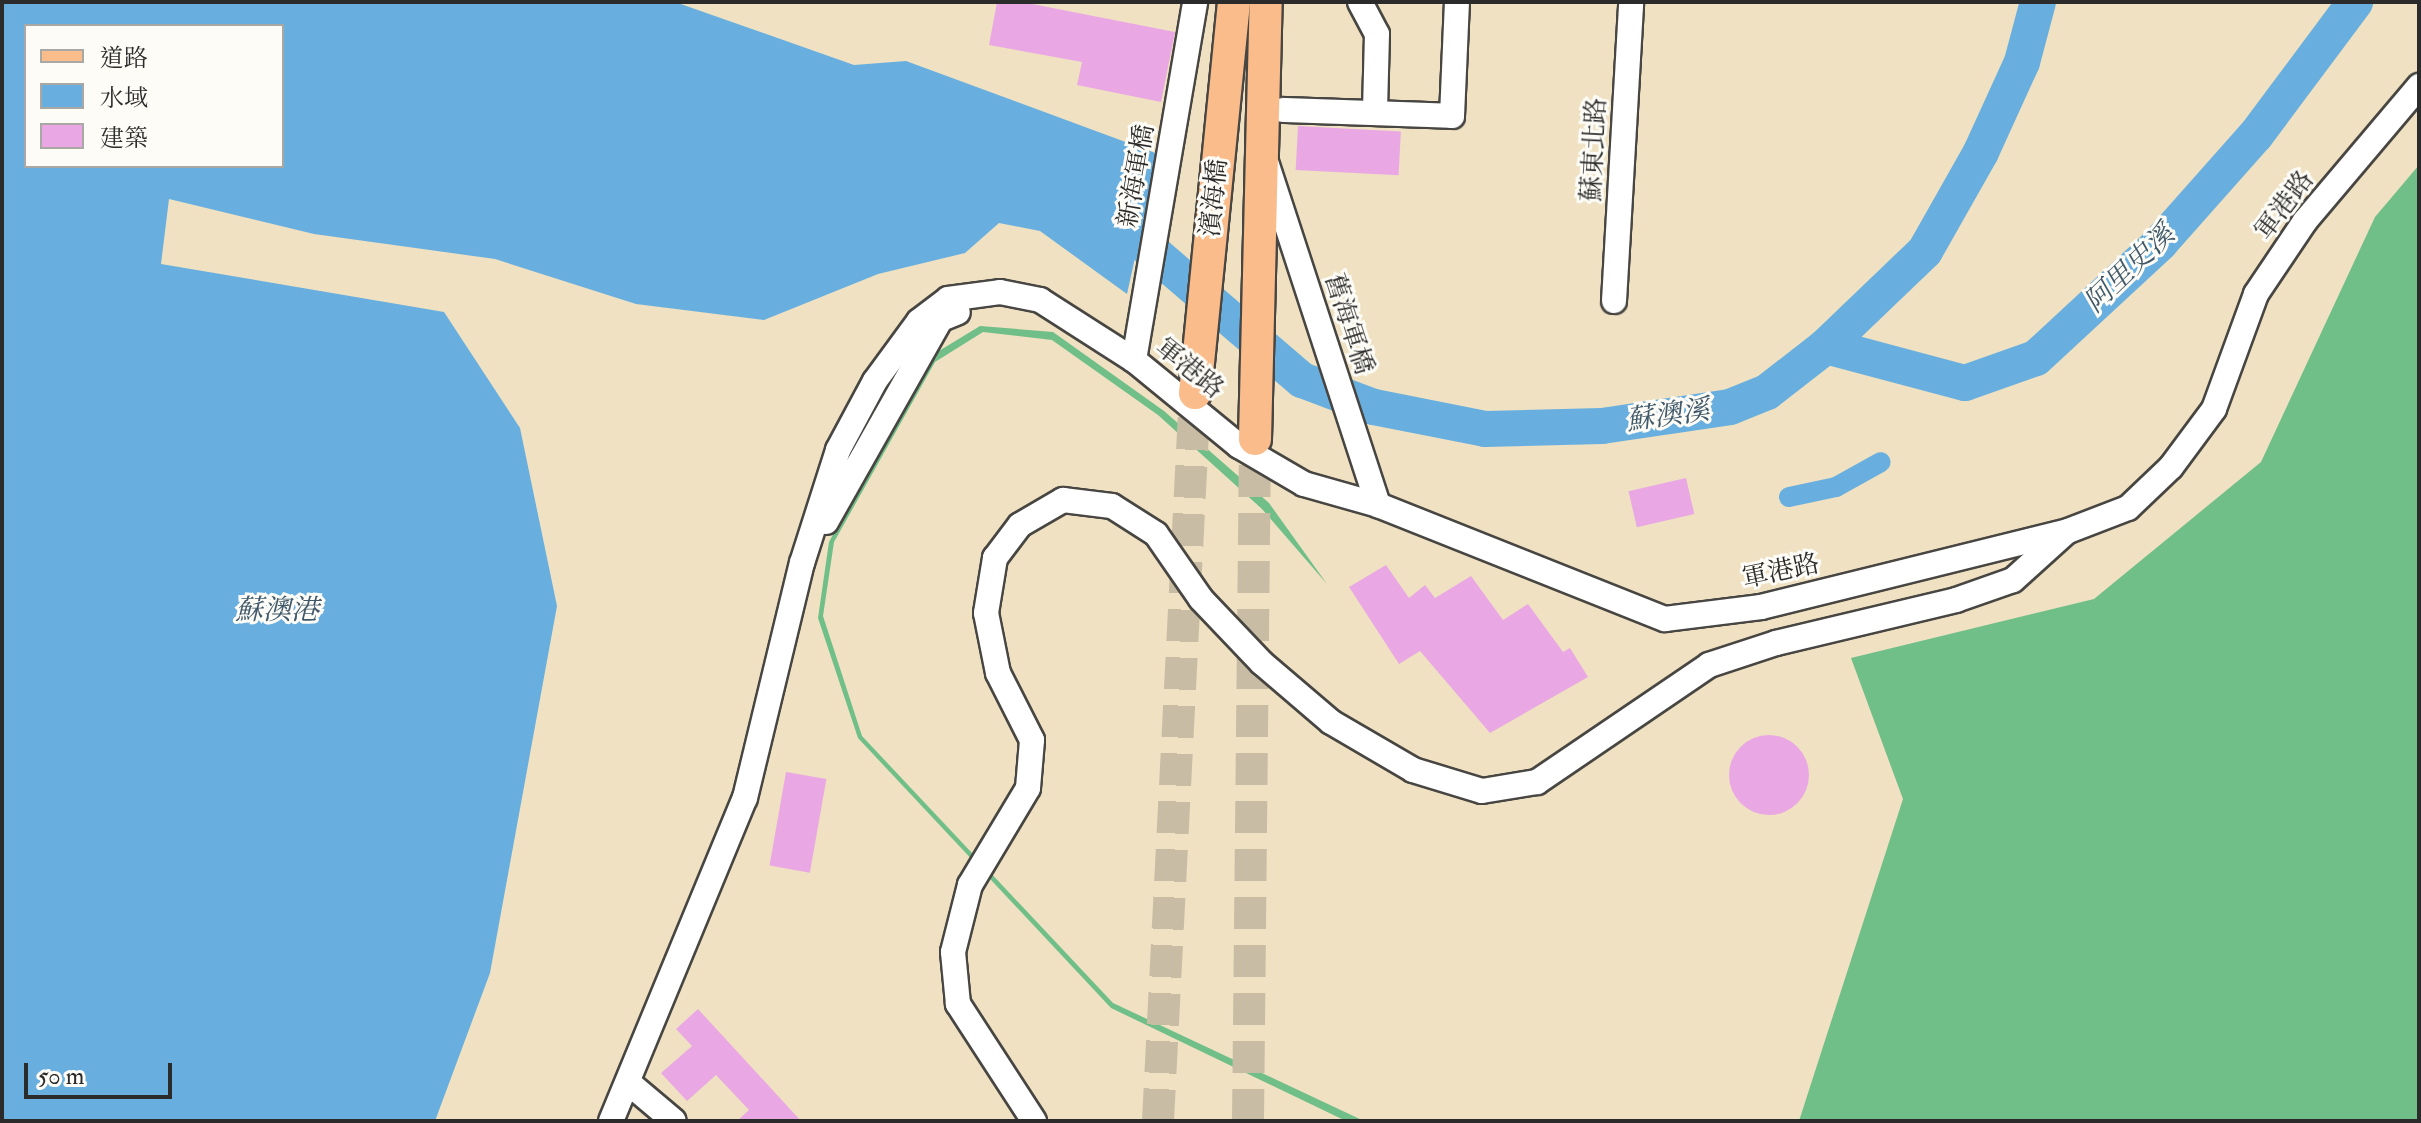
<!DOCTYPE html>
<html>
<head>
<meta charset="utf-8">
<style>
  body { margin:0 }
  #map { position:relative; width:2421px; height:1123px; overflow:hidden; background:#efe1c2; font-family:"IM FELL Double Pica","Noto Serif TC",serif }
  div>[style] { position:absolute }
  .forest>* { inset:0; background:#70be88 }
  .water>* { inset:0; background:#68afdf }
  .canal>* { height:20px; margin:-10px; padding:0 10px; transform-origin:10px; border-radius:10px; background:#68afdf }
  .river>* { height:36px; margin:-18px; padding:0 18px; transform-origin:18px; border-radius:18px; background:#68afdf }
  .building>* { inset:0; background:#e9a8e3; transform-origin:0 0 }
  .round { border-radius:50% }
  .major-tunnel>* { height:32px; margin-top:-16px; transform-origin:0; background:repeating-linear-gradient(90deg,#c8bda4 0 32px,transparent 0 48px) }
  .roads { filter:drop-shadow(2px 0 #484642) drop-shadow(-2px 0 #484642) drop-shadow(0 2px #484642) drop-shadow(0 -2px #484642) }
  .minor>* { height:24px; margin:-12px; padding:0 12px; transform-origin:12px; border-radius:12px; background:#fff }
  .major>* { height:32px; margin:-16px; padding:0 16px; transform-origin:16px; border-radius:16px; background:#fabc8b }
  span { translate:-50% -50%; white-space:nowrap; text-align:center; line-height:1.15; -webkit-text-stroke:6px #fdfcf7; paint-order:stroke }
  .street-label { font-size:26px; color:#2b2b2b }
  .water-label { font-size:28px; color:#40596a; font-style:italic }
  .frame { position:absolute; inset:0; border:4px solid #2b2b2b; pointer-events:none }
  .legend { position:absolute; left:24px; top:24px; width:260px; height:144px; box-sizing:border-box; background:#fdfcf7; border:2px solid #a9a8a5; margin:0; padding:10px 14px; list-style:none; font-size:24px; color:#2b2b2b }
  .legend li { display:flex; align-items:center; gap:16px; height:40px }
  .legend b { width:40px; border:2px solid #a9a8a5 }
  .scale { position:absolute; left:24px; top:1063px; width:148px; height:36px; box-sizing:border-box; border:4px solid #2b2b2b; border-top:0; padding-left:10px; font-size:24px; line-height:28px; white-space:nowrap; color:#2b2b2b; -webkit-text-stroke:6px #fdfcf7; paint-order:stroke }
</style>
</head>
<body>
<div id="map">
  <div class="forest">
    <div style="clip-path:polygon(2419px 165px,2419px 1121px,1799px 1121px,1903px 799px,1851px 658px,2094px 599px,2261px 462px,2375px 217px)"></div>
    <div style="clip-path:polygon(980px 326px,1053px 332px,1164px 411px,1269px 503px,1327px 584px,1262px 509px,1158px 415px,1052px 340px,983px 332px,935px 362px,834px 542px,823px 616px,862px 736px,1113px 1003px,1364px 1121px,1346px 1121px,1111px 1008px,858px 738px,818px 618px,829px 542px,929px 357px)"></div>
  </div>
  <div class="water">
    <div style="clip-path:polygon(evenodd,2px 2px,675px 2px,854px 65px,906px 61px,1158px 154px,1127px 294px,1040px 231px,999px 223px,965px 253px,878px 274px,764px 320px,636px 304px,495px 259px,314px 234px,169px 199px,161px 264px,444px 312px,520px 428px,557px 606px,490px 973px,435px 1121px,2px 1121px,2px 2px,26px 26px,282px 26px,282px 166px,26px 166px,26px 26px)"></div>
  </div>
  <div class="canal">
    <div style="left:1789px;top:497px;width:48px;rotate:-12deg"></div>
    <div style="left:1836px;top:487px;width:51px;rotate:-29.1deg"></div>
  </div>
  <div class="river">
    <div style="left:1139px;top:240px;width:215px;rotate:40.7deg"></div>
    <div style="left:1302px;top:380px;width:77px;rotate:20.6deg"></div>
    <div style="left:1374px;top:407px;width:113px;rotate:11.2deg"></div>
    <div style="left:1485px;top:429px;width:117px;rotate:-1.5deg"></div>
    <div style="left:1602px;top:426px;width:129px;rotate:-8.4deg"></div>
    <div style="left:1730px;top:407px;width:40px;rotate:-22deg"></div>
    <div style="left:1767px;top:392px;width:75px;rotate:-37.9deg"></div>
    <div style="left:1826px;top:346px;width:137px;rotate:-43.8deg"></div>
    <div style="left:1925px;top:251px;width:114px;rotate:-60.5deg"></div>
    <div style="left:1981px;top:152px;width:99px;rotate:-65.5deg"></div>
    <div style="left:2022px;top:62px;width:62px;rotate:-75.1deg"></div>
    <div style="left:1826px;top:346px;width:144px;rotate:14.9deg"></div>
    <div style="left:1965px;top:383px;width:75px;rotate:-19.4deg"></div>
    <div style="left:2036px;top:358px;width:169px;rotate:-42.8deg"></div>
    <div style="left:2160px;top:243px;width:144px;rotate:-48.4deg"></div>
    <div style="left:2256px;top:135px;width:166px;rotate:-53.3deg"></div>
  </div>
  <div class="building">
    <div style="clip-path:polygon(997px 2px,1022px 2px,1175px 32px,1161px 102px,1077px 85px,1082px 62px,989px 45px)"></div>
    <div style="left:1298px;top:126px;width:103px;height:44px;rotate:3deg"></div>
    <div style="left:1686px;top:478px;width:37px;height:59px;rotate:77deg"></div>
    <div style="clip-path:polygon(1386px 565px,1409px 598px,1425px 585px,1435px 598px,1471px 576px,1503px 620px,1528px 604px,1563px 652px,1570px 648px,1588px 677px,1490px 733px,1420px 651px,1399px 664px,1349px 587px)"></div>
    <div class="round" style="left:1729px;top:735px;width:80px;height:80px"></div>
    <div style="left:786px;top:772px;width:41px;height:95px;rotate:10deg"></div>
    <div style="clip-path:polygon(698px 1009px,801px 1121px,737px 1121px,749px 1110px,716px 1075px,687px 1101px,661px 1073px,692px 1046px,676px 1029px)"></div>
  </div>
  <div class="major-tunnel">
    <div style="left:1158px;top:1121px;width:729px;rotate:-87.09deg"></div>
    <div style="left:1248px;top:1121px;width:682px;rotate:-89.41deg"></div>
  </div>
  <div class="roads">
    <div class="minor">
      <div style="left:1360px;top:2px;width:36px;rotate:62deg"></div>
      <div style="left:1377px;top:34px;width:77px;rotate:91.5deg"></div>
      <div style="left:1283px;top:110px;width:169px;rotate:2deg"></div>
      <div style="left:1452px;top:116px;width:114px;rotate:-87.5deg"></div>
      <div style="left:1267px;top:165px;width:358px;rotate:71.9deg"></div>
      <div style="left:1614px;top:301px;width:299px;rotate:-86.7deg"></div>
      <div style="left:1134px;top:360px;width:363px;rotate:-80.3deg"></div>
      <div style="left:826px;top:522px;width:233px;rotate:-60.5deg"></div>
      <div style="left:941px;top:319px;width:18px;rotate:-22deg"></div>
      <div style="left:630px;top:1084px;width:57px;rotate:40.1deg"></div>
      <div style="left:611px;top:1121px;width:350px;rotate:-67.5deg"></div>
      <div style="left:745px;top:798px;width:242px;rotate:-76.4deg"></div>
      <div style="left:802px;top:563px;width:119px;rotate:-72.3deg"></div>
      <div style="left:838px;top:450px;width:78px;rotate:-61.8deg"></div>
      <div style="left:875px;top:381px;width:74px;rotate:-53.7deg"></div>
      <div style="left:919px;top:321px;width:36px;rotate:-37deg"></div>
      <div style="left:948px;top:299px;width:52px;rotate:-7.7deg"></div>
      <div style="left:1000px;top:292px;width:41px;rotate:11.3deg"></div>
      <div style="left:1040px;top:300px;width:112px;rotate:32.6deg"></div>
      <div style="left:1134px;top:360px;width:136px;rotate:39.3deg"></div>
      <div style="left:1239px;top:446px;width:75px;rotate:30.3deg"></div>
      <div style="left:1304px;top:484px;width:77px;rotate:15.8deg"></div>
      <div style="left:1378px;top:505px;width:309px;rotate:21.7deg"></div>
      <div style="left:1665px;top:619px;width:97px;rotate:-7.1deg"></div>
      <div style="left:1761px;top:607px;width:316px;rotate:-13.9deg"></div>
      <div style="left:2068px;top:531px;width:64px;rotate:-21deg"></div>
      <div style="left:2128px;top:508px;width:59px;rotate:-43.6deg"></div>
      <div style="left:2171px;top:467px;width:72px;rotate:-53.4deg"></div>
      <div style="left:2214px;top:409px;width:122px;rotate:-69.9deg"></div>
      <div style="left:2256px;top:294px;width:88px;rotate:-56.1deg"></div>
      <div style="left:2305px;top:221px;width:177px;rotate:-49.8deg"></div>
      <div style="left:1034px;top:1121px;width:140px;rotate:-123deg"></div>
      <div style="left:958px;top:1004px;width:52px;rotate:-95.5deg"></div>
      <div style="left:953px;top:952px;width:69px;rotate:-75.8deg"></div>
      <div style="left:970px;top:885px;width:113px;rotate:-59.1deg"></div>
      <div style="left:1028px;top:788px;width:48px;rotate:-85.2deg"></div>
      <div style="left:1032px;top:740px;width:75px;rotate:-116.9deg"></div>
      <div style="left:998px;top:673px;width:61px;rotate:-101.3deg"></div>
      <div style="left:986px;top:613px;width:56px;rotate:-80.7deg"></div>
      <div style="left:995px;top:558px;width:41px;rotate:-52.9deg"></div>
      <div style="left:1020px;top:525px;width:50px;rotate:-30.2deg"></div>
      <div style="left:1063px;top:500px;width:49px;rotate:7deg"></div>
      <div style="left:1112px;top:506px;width:52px;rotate:32.5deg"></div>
      <div style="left:1156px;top:534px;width:79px;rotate:55.3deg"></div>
      <div style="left:1201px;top:599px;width:88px;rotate:46.4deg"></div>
      <div style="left:1262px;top:663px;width:91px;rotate:40.5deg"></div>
      <div style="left:1331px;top:722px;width:95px;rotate:30.3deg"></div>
      <div style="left:1413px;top:770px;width:72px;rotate:16.9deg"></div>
      <div style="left:1482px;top:791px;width:56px;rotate:-9.3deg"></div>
      <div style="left:1537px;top:782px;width:208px;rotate:-34.2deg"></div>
      <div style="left:1709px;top:665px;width:71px;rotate:-18.2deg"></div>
      <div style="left:1776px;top:643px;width:185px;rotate:-13.4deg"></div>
      <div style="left:1956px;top:600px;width:60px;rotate:-19.3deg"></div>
      <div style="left:2013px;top:580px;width:70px;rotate:-42.1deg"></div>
    </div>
    <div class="major">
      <div style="left:1195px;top:393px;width:393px;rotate:-84.3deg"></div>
      <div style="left:1255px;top:439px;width:437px;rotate:-88.6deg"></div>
    </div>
  </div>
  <div class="street-label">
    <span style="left:1595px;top:150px;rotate:-87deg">蘇東北路</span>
    <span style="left:1137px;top:176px;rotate:-80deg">新海軍橋</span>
    <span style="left:1215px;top:198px;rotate:-84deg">濱海橋</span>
    <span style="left:2285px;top:206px;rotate:-53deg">軍港路</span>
    <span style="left:1348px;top:324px;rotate:72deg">舊海軍橋</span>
    <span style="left:1189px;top:369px;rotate:39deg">軍港路</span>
    <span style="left:1781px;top:572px;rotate:-12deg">軍港路</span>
  </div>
  <div class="water-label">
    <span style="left:2130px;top:269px;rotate:-44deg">阿里史溪</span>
    <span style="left:1668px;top:416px;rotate:-8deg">蘇澳溪</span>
    <span style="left:277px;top:611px">蘇澳港</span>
  </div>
  <div class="frame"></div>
  <ul class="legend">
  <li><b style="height:10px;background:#fabc8b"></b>道路</li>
  <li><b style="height:22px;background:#68afdf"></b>水域</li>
  <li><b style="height:22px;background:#e9a8e3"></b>建築</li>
  </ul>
  <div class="scale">50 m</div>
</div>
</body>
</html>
